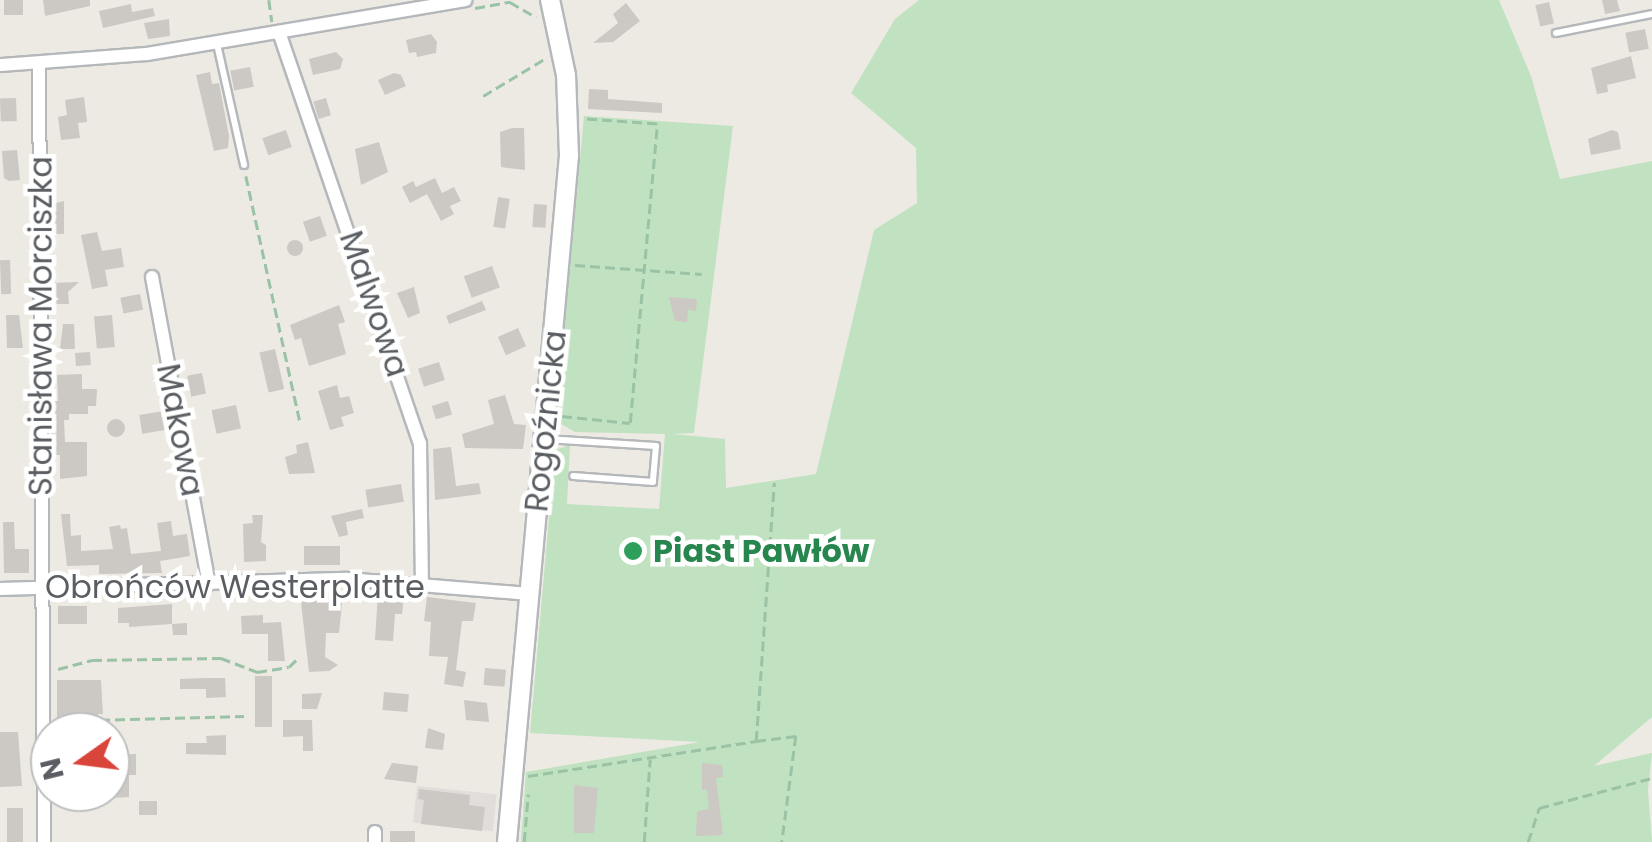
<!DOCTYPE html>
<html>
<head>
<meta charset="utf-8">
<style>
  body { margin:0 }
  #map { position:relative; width:1652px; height:842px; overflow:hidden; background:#eceae2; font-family:Poppins,sans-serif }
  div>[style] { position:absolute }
  .industrial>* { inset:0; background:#e0ddda; transform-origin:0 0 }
  .green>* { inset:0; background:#c1e2c1 }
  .building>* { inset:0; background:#ccc8c4; transform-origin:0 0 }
  .round { border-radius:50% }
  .path>* { height:2.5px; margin-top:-1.25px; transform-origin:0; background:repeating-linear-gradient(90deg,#9ac2a5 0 10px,transparent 0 15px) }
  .roads { filter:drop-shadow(2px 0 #b5b8bb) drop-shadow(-2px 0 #b5b8bb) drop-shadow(0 2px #b5b8bb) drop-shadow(0 -2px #b5b8bb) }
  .lane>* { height:6px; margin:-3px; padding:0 3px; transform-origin:3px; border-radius:3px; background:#fff }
  .street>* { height:12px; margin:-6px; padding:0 6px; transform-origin:6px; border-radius:6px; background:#fff }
  .secondary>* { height:18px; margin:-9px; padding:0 9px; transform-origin:9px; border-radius:9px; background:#fff }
  .dots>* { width:28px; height:28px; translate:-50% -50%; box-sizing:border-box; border:5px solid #fff; border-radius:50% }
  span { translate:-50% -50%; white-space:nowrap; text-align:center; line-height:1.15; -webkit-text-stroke:9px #fff; paint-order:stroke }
  .street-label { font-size:32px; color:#5a5e62 }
  .leisure-label { font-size:32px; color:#27864d; font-weight:700 }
  .left { translate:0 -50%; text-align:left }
  .north { position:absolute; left:30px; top:712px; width:100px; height:100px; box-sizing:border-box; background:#fff; border:2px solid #bdbfc0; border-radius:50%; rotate:256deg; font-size:28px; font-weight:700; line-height:40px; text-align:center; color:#5a5e62 }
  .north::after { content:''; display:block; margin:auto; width:35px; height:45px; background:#d9453b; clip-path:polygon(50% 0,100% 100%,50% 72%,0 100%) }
</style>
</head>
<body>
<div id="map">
  <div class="industrial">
    <div style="left:417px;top:786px;width:80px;height:37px;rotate:6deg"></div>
  </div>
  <div class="green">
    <div style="clip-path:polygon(919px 0,1499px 0,1531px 76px,1560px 179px,1652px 161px,1652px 717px,1594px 766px,1652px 753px,1648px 790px,1652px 842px,521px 842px,526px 772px,700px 742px,530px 733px,555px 450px,570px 445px,567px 504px,659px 509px,665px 434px,575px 432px,556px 421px,584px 116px,733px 126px,694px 433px,672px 434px,725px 439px,726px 488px,816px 474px,874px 230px,917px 203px,916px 148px,851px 93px,895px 19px)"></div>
  </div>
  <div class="building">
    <div style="left:4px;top:0;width:19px;height:15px"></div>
    <div style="clip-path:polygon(43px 0,90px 0,90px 6px,45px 16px)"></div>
    <div style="clip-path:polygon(1602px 0,1617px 0,1620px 11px,1605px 14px)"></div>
    <div style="left:1549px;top:2px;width:22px;height:14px;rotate:77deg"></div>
    <div style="clip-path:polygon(626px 3px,640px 21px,613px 42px,593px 43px,618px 23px,613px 14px)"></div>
    <div style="clip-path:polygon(131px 4px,132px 12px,153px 8px,155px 16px,103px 28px,99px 11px)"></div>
    <div style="clip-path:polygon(169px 19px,170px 36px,148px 39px,144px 23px)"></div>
    <div style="left:1645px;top:29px;width:20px;height:20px;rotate:79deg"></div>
    <div style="clip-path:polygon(431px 34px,437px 42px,436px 53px,417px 57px,416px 52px,409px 53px,406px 40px)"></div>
    <div style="clip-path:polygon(336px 52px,343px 59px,340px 69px,313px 75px,309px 59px)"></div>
    <div style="clip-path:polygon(1631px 56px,1636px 78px,1607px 85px,1608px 92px,1597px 94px,1591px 68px)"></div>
    <div style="left:250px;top:67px;width:20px;height:20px;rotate:79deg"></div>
    <div style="clip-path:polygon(210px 72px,212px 84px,219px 83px,229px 136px,228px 148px,214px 151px,196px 75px)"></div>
    <div style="clip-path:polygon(394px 73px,401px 75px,406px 86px,385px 95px,378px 80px)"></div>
    <div style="clip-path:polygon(589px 89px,608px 90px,608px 99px,662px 103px,662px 113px,588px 109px)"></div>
    <div style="clip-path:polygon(84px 97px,87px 122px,78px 123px,80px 138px,61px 140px,58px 117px,67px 115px,65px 100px)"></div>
    <div style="left:16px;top:98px;width:23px;height:16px;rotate:88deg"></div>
    <div style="left:326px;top:98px;width:18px;height:13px;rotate:74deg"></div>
    <div style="clip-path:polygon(512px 128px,524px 128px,525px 170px,501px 167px,500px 132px)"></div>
    <div style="left:286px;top:130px;width:18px;height:25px;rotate:71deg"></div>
    <div style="clip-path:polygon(1612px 130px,1618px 132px,1621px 149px,1591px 155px,1588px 139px)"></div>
    <div style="clip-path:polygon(379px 142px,388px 172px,361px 185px,355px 149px)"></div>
    <div style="clip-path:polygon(17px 150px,20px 180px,9px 181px,4px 178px,2px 151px)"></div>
    <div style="clip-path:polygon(435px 178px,442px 193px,454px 187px,461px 201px,450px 206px,454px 214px,441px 221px,427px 194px,410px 203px,402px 187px,413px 181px,416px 187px)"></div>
    <div style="left:498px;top:197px;width:12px;height:30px;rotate:9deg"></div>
    <div style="clip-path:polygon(64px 201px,64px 234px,50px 234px,52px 204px)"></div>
    <div style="left:534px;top:204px;width:13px;height:23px;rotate:4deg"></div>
    <div style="left:320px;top:216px;width:21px;height:18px;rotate:71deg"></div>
    <div style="clip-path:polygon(97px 232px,102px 251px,121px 248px,124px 267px,105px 270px,108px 286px,92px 289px,81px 235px)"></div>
    <div class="round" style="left:287px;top:240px;width:16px;height:16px"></div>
    <div style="left:10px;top:260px;width:34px;height:10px;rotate:88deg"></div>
    <div style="left:492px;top:266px;width:23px;height:30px;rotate:70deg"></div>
    <div style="clip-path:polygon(79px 282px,68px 292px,69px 304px,51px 304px,50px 283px)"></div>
    <div style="clip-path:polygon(414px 287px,420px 313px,408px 318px,397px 293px)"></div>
    <div style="left:140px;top:294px;width:16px;height:20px;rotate:79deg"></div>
    <div style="clip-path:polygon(669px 297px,697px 299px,696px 311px,688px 310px,687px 322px,675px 321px)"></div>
    <div style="clip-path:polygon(482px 301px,486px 310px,449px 324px,446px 316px)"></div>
    <div style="clip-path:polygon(339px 305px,345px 322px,338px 324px,346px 354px,309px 366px,301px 338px,295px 340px,290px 325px)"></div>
    <div style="clip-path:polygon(6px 315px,19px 315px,23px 348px,7px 348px)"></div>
    <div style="left:112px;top:315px;width:32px;height:18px;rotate:85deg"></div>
    <div style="clip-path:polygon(63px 324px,74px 324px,75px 349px,60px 349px)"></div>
    <div style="left:518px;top:328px;width:20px;height:22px;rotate:66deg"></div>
    <div style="left:275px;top:349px;width:41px;height:16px;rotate:77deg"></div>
    <div style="left:90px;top:352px;width:13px;height:15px;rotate:86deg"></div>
    <div style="left:439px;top:362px;width:19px;height:22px;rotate:72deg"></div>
    <div style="left:202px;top:373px;width:21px;height:15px;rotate:79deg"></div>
    <div style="clip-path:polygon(82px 374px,82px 389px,97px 389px,96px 406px,88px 406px,88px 414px,69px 414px,69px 420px,64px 420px,65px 442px,87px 442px,87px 476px,60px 479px,60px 455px,52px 455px,51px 401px,58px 401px,57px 375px)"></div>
    <div style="clip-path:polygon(337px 385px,340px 398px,349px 396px,354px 413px,341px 417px,344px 426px,330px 430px,318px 391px)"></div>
    <div style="clip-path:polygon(505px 395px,514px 424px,526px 425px,523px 449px,465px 448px,462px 434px,494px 424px,488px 400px)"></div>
    <div style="left:448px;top:401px;width:14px;height:17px;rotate:73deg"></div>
    <div style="left:236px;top:405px;width:24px;height:25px;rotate:78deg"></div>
    <div style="left:164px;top:411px;width:19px;height:25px;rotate:81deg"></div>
    <div class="round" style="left:107px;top:419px;width:18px;height:18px"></div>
    <div style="clip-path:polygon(308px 442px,315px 473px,289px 474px,285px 457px,297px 453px,296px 445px)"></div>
    <div style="clip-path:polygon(451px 447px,456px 486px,479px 483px,481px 494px,435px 500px,433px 449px)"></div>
    <div style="left:401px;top:484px;width:18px;height:36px;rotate:81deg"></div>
    <div style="clip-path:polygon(362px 509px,364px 518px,346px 522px,348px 535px,339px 537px,331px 516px)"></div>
    <div style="clip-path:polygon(61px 514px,70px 514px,71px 536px,81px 535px,81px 551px,113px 549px,109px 527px,120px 525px,121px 529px,127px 528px,131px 554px,161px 551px,157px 523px,171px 521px,173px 536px,187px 534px,190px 556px,160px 561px,162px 573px,99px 574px,99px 565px,67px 566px)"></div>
    <div style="clip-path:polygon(252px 515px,263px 515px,261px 542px,266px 545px,266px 561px,244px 562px,243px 524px,253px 523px)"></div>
    <div style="clip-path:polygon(3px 522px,14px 522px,15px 549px,29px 549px,29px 573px,4px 573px)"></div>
    <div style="left:304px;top:546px;width:36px;height:19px"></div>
    <div style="clip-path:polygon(378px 593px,404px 595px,402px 614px,395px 614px,393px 641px,375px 640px)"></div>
    <div style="clip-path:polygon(300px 594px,343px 594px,339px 633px,326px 633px,325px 657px,338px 665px,329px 671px,309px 672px)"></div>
    <div style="clip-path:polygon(427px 597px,476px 603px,473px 621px,462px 621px,456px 670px,466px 672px,463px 687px,444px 684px,448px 657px,429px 656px,431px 622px,424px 621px)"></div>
    <div style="clip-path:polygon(172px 604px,172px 624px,187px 623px,187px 635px,173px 635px,172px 624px,129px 627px,129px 623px,118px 623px,118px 608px)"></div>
    <div style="left:87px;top:606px;width:18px;height:29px;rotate:90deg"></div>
    <div style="clip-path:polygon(263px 615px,263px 623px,281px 622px,285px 661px,268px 661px,268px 634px,242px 634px,241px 616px)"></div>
    <div style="left:485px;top:668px;width:21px;height:17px;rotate:5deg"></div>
    <div style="left:255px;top:676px;width:17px;height:51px"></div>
    <div style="clip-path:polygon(206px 678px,225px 678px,226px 697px,206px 698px,206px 689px,180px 689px,180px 679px)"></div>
    <div style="clip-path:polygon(57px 680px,101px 680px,103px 714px,98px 714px,98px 729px,57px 732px)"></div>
    <div style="left:384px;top:692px;width:25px;height:18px;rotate:5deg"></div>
    <div style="clip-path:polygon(322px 693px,317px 709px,302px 709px,302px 694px)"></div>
    <div style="clip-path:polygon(464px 700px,487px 703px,489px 722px,466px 720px)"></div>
    <div style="clip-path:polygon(283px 720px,312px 720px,313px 751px,303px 751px,303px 736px,283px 737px)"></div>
    <div style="clip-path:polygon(428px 728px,445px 734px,443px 750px,425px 748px)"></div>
    <div style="clip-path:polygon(0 732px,18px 732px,22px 786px,0 787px)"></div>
    <div style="clip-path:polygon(226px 735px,226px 755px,186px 754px,186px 743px,207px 743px,206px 736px)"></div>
    <div style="clip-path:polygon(136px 754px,136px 775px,129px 775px,129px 797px,110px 798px,110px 782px,117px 782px,117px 755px)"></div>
    <div style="clip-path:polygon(392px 763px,418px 766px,416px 783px,384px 779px)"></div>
    <div style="clip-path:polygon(702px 763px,722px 765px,723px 777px,716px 778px,723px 835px,696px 836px,697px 811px,709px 809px,707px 790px,702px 790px)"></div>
    <div style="clip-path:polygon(574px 785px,598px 788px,594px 833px,574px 833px)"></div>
    <div style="clip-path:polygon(419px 789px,470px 795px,469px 805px,485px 807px,482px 831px,421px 824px,424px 800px,418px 799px)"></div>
    <div style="left:139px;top:801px;width:18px;height:14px"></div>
    <div style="left:7px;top:808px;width:16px;height:34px"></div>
    <div style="left:390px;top:831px;width:25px;height:11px"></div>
  </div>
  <div class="path">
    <div style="left:269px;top:0;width:22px;rotate:82deg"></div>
    <div style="left:475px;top:8px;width:36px;rotate:-10deg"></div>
    <div style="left:510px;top:2px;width:30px;rotate:30deg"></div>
    <div style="left:483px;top:96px;width:74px;rotate:-31.1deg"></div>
    <div style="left:246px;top:176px;width:252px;rotate:77.6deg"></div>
    <div style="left:575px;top:265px;width:127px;rotate:4.1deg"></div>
    <div style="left:562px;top:416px;width:68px;rotate:5.9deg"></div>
    <div style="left:630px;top:423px;width:300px;rotate:-84.8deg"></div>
    <div style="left:657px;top:124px;width:71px;rotate:-176deg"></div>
    <div style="left:58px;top:669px;width:35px;rotate:-15deg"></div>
    <div style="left:92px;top:660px;width:129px;rotate:-0.9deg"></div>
    <div style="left:221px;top:658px;width:39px;rotate:21deg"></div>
    <div style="left:257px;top:672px;width:32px;rotate:-9deg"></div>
    <div style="left:289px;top:667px;width:10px;rotate:-45deg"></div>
    <div style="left:55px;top:721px;width:189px;rotate:-1.5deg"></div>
    <div style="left:756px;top:741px;width:40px;rotate:-7.1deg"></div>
    <div style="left:796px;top:736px;width:107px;rotate:97.5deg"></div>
    <div style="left:528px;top:776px;width:231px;rotate:-8.7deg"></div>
    <div style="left:756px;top:741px;width:259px;rotate:-86deg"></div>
    <div style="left:524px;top:842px;width:48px;rotate:-85.2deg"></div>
    <div style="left:644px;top:842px;width:83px;rotate:-85.9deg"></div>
    <div style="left:1528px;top:842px;width:36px;rotate:-72deg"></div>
    <div style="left:1539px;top:808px;width:117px;rotate:-14.9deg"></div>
  </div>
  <div class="roads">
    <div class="lane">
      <div style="left:1556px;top:33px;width:98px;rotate:-11.2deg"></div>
      <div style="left:217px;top:44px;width:124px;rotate:77.4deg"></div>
      <div style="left:546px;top:439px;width:110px;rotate:3.6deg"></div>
      <div style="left:656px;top:446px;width:36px;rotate:95deg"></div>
      <div style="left:653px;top:482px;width:80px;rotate:-175.7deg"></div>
    </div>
    <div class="street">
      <div style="left:279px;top:32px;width:435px;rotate:71.1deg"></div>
      <div style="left:420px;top:443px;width:141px;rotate:89.2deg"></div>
      <div style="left:39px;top:63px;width:779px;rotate:89.63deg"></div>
      <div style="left:0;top:65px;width:147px;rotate:-4.3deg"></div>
      <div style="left:147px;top:54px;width:323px;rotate:-9.6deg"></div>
      <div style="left:152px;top:277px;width:312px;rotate:79.5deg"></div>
      <div style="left:0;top:589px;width:347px;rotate:-1.7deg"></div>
      <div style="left:347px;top:579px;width:183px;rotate:4.7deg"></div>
      <div style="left:375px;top:842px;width:10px;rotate:-90deg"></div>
    </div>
    <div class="secondary">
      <div style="left:507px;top:842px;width:689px;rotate:-84.84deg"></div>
      <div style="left:569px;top:156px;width:81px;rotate:-92.1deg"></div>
      <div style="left:566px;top:75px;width:77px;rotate:-102deg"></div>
    </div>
  </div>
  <div class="dots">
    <div style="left:633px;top:551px;background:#2e9e5b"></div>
  </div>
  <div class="street-label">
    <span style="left:374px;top:304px;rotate:71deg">Malwowa</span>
    <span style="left:41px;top:326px;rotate:-90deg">Stanisława Morciszka</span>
    <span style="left:546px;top:421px;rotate:-84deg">Rogoźnicka</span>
    <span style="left:180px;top:430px;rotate:79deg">Makowa</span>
    <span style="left:235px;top:587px">Obrońców Westerplatte</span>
  </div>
  <div class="leisure-label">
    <span class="left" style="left:653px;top:551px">Piast Pawłów</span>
  </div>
  <div class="north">N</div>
</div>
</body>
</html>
